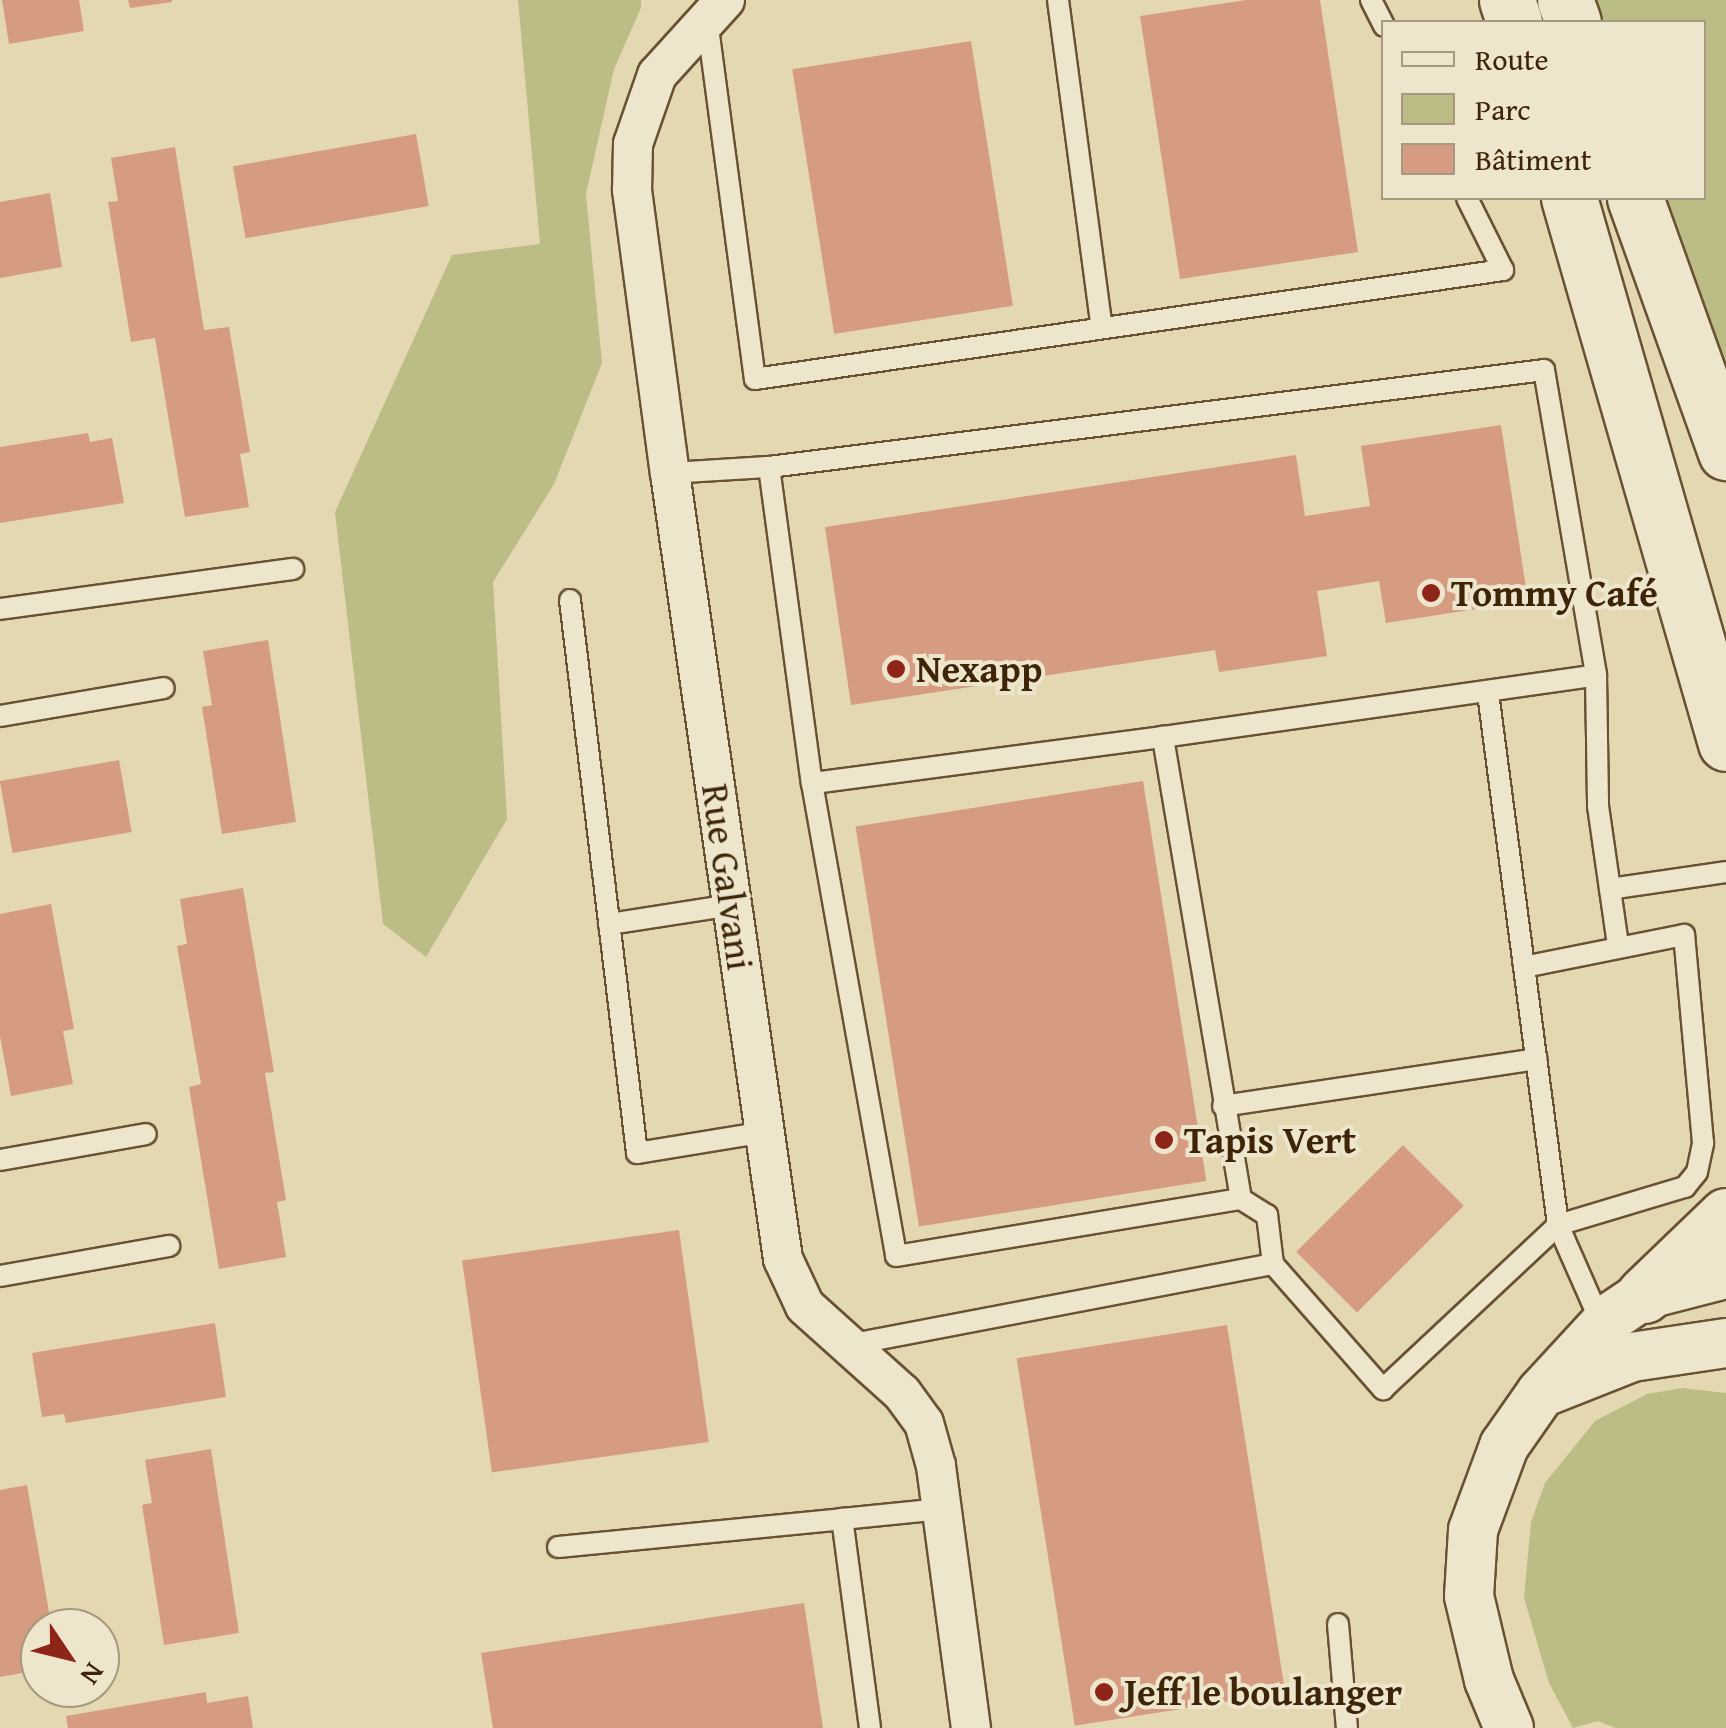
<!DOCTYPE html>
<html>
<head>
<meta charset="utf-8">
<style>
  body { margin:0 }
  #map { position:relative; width:1726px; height:1728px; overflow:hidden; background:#e4d8b2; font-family:"Gentium Book Plus",serif }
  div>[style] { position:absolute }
  .green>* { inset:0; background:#bcbc87 }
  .building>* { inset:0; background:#d69c82; transform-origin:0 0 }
  .roads { filter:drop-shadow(2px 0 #685232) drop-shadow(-2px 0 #685232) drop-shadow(0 2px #685232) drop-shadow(0 -2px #685232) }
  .service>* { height:20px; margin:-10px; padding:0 10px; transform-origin:10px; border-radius:10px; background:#ede6cd }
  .minor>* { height:38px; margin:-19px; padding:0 19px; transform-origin:19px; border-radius:19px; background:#ede6cd }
  .tertiary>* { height:48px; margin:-24px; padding:0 24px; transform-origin:24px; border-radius:24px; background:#ede6cd }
  .secondary>* { height:55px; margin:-27.5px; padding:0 27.5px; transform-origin:27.5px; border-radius:27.5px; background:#ede6cd }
  .dots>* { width:28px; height:28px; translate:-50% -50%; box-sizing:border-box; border:5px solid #ede6cd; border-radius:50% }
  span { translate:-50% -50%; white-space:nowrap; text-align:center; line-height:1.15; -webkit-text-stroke:8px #ede6cd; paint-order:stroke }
  .poi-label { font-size:38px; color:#3e2508; font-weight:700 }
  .left { translate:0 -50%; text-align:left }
  .street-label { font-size:38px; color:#3e2508 }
  .legend { position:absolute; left:1381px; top:20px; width:325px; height:180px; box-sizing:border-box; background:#ede6cd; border:2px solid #a7997e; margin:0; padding:12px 18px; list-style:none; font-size:30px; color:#3e2508 }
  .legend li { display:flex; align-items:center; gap:20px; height:50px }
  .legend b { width:50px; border:2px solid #a7997e }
  .north { position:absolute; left:20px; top:1608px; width:100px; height:100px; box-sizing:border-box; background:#ede6cd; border:2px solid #a7997e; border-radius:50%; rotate:125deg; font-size:28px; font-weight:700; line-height:40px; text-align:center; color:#3e2508 }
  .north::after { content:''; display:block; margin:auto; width:35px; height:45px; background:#8f2418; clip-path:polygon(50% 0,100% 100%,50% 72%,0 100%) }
</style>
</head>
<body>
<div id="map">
  <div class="green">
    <div style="clip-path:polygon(518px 0,641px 0,641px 8px,614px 69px,586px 194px,602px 363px,554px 484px,493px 582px,507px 819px,426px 957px,383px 924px,335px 512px,452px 255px,540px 244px)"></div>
    <div style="clip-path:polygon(1595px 0,1726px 0,1726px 372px,1665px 198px,1704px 198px,1704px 22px,1603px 22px)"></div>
    <div style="clip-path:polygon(1682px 1388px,1726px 1393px,1726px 1728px,1615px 1728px,1598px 1721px,1573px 1728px,1549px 1683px,1524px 1598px,1531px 1522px,1545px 1483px,1595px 1421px,1647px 1394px)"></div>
  </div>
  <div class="building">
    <div style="clip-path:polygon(2px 0,79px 0,84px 31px,9px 44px)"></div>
    <div style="clip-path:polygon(128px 0,172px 0,172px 2px,130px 8px)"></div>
    <div style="clip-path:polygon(1246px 0,1320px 0,1358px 252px,1180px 279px,1140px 16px)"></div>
    <div style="left:971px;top:41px;width:268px;height:181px;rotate:81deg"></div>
    <div style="left:416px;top:134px;width:73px;height:186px;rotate:80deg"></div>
    <div style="clip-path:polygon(175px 147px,204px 330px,229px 327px,250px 452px,240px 454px,249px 507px,185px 517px,155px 338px,131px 342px,108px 202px,118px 201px,111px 158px)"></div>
    <div style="clip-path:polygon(50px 193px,62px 267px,0 278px,0 202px)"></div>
    <div style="clip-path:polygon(1501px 425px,1528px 601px,1386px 623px,1379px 581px,1317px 591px,1327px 656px,1219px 672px,1215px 650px,851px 705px,825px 527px,1296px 455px,1305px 516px,1370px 506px,1361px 446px)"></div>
    <div style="clip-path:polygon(88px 433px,90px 442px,112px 438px,124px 503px,0 523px,0 447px)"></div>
    <div style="clip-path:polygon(268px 640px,296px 822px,222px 834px,202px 707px,212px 705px,203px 651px)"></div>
    <div style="left:119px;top:760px;width:73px;height:121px;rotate:80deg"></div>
    <div style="left:1143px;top:781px;width:405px;height:291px;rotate:81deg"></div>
    <div style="clip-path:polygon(243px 888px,274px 1072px,265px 1073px,286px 1200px,277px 1202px,286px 1257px,219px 1269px,189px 1087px,201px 1084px,177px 946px,187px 944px,180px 899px)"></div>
    <div style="clip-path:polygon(51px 904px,74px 1029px,63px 1031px,73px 1084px,11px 1096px,0 1036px,0 914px)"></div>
    <div style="left:1403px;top:1145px;width:86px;height:151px;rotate:45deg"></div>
    <div style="left:679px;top:1230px;width:214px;height:219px;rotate:82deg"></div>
    <div style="clip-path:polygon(215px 1323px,226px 1397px,66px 1423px,64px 1414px,42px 1417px,32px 1353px)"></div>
    <div style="left:1227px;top:1325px;width:372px;height:213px;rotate:81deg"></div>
    <div style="clip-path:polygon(211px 1449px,239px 1633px,164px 1645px,142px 1505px,152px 1503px,145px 1460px)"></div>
    <div style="clip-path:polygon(27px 1485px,49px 1612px,40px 1628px,40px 1670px,0 1677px,0 1490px)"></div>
    <div style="clip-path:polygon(804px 1603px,823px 1728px,493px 1728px,481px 1653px)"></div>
    <div style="clip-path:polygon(206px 1692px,207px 1703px,248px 1696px,253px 1728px,68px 1728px,66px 1716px)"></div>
  </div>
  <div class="roads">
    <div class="service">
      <div style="left:1058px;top:0;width:327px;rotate:82.4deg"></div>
      <div style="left:1371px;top:0;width:29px;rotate:63deg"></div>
      <div style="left:707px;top:20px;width:362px;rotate:82.4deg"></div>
      <div style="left:755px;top:379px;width:756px;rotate:-8.29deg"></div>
      <div style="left:1503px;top:270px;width:80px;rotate:-116.6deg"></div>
      <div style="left:769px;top:467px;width:319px;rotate:82.3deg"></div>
      <div style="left:670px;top:473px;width:99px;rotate:-3.5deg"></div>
      <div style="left:769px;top:467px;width:781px;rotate:-7.13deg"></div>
      <div style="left:1544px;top:370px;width:309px;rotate:80.3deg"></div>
      <div style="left:570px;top:600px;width:557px;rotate:83.09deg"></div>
      <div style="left:637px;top:1153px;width:130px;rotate:-9.3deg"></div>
      <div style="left:0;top:609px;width:296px;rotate:-7.8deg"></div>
      <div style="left:1488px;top:693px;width:537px;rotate:82.5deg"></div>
      <div style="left:1558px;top:1225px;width:111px;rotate:66.2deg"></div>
      <div style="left:0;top:716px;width:166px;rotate:-9.7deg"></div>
      <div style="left:1163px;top:737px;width:354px;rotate:172.5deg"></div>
      <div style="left:812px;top:783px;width:480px;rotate:79.9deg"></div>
      <div style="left:896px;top:1256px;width:350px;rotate:-9.4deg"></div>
      <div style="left:1241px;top:1199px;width:469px;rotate:-99.6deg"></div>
      <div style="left:1163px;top:737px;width:437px;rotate:-8.1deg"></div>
      <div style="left:1596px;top:675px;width:131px;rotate:89.1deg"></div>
      <div style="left:1598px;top:806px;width:140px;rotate:81.8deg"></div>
      <div style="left:1610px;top:889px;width:117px;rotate:-8.3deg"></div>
      <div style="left:609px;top:924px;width:124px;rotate:-8.8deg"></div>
      <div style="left:1223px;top:1106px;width:317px;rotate:-8.5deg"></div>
      <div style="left:0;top:1160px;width:148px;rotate:-10.1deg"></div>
      <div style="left:1241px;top:1199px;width:31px;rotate:32deg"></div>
      <div style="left:1267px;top:1215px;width:49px;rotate:83deg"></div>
      <div style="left:0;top:1276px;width:172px;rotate:-10.1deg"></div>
      <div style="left:848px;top:1345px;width:433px;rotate:-10.8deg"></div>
      <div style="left:1273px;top:1264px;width:167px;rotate:48.7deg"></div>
      <div style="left:1383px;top:1389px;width:240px;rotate:-43.1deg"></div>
      <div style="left:1558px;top:1225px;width:133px;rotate:-16.7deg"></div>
      <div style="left:1685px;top:1187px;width:19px;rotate:-51deg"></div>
      <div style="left:1697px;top:1172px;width:30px;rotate:-78deg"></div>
      <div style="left:1703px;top:1143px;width:209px;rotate:-95.2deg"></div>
      <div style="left:1684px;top:935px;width:163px;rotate:168.7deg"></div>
      <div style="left:558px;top:1547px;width:285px;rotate:-5.6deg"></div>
      <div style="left:1338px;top:1624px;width:104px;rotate:85.1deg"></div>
      <div style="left:870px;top:1728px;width:211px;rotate:-97.6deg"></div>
      <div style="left:842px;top:1519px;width:100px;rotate:-5.7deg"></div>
    </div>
    <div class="minor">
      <div style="left:725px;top:0;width:101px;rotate:132.2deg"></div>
      <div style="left:657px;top:75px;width:73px;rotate:109.2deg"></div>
      <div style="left:633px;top:144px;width:46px;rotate:91.2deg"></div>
      <div style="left:632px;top:190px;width:286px;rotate:82.4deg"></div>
      <div style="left:670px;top:473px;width:794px;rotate:81.82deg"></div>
      <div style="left:783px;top:1259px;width:52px;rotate:64.9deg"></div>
      <div style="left:805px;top:1306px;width:130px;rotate:41.9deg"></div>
      <div style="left:902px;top:1393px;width:37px;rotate:54deg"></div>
      <div style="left:924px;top:1423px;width:45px;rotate:74.4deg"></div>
      <div style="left:936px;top:1466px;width:264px;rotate:82.4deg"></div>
    </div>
    <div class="tertiary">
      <div style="left:1549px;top:1390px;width:89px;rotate:-21.7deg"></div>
      <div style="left:1632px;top:1357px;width:95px;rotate:-8.5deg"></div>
      <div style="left:1509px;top:1728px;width:52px;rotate:-112.6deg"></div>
      <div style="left:1489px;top:1680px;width:86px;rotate:-103.4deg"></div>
      <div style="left:1469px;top:1596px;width:66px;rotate:-86.5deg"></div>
      <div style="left:1473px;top:1530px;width:90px;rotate:-69.7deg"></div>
      <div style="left:1504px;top:1446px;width:65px;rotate:-55.1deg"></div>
      <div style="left:1541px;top:1393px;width:103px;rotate:-47.4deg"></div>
      <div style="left:1611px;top:1317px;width:40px;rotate:-34deg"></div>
      <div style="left:1644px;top:1295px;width:85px;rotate:-14.4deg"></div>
    </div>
    <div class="secondary">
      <div style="left:1507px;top:0;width:23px;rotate:72deg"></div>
      <div style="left:1565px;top:0;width:23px;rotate:70deg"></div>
      <div style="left:1569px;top:198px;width:567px;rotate:73.93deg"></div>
      <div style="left:1635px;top:198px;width:270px;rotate:70.3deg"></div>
      <div style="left:1644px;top:1295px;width:114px;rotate:-43.9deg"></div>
    </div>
  </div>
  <div class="dots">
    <div style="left:1431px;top:593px;background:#8f2418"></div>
    <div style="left:896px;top:669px;background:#8f2418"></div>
    <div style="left:1164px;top:1140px;background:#8f2418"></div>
    <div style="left:1104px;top:1692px;background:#8f2418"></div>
  </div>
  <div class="poi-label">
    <span class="left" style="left:1451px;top:593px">Tommy Café</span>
    <span class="left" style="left:916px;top:669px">Nexapp</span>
    <span class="left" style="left:1184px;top:1140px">Tapis Vert</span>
    <span class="left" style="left:1124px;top:1692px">Jeff le boulanger</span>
  </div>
  <div class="street-label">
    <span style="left:728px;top:877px;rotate:82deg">Rue Galvani</span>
  </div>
  <ul class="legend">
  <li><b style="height:12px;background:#ede6cd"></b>Route</li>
  <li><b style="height:28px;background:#bcbc87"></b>Parc</li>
  <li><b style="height:28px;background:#d69c82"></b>Bâtiment</li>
  </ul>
  <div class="north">N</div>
</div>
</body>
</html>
